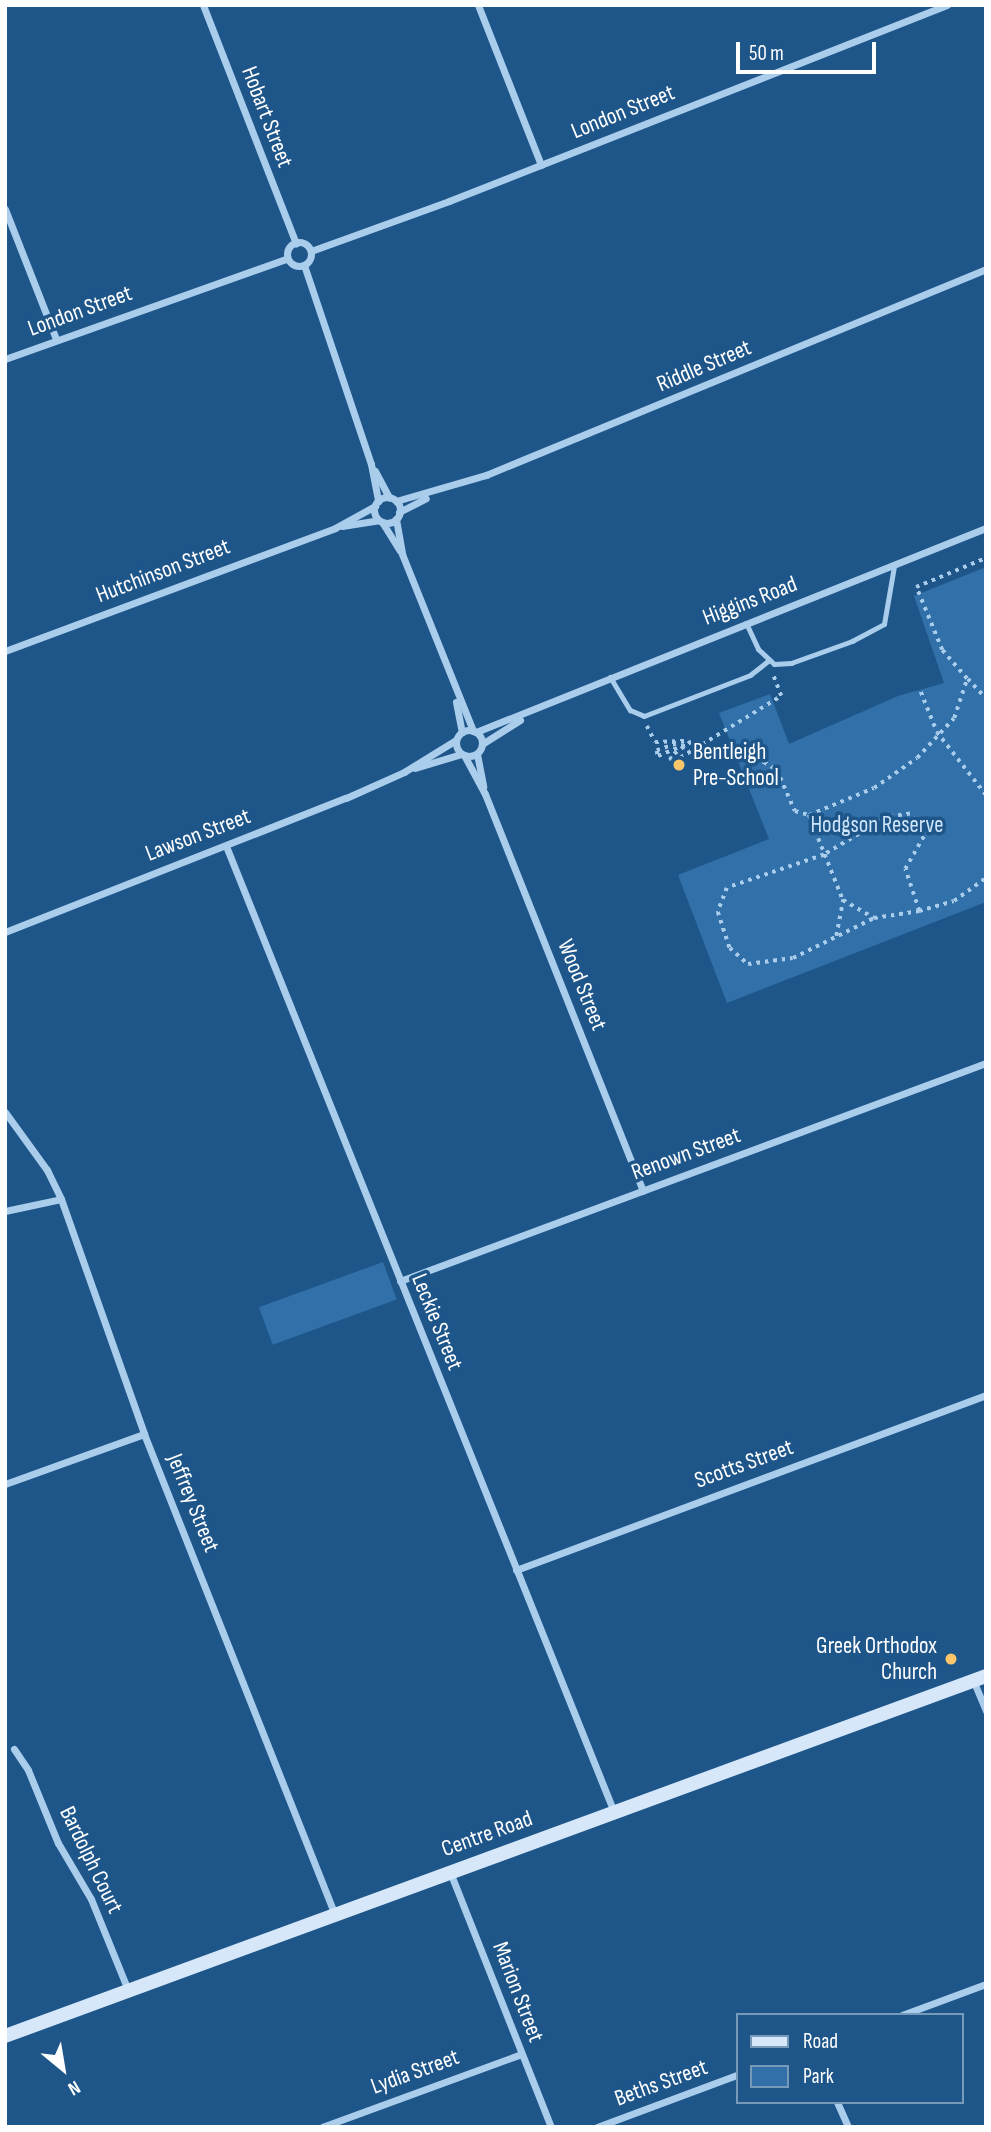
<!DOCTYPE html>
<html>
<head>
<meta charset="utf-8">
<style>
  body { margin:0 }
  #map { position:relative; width:991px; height:2132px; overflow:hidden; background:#1e568a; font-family:"Sofia Sans Condensed",sans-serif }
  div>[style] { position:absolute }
  .green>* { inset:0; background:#3170a8; transform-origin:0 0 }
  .path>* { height:3.5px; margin-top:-1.75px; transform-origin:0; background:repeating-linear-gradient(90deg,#aacdec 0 3.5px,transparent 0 8.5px) }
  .lane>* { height:5px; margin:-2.5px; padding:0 2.5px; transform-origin:2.5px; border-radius:2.5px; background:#aacdec }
  .street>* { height:7px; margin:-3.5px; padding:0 3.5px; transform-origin:3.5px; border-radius:3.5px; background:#aacdec }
  .street>.ring { margin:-3.5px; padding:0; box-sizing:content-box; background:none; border:7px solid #aacdec; border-radius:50% }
  .secondary>* { height:14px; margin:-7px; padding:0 7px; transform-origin:7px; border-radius:7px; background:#d5e7f9 }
  .dots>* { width:19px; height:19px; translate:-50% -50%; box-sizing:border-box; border:4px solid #1e568a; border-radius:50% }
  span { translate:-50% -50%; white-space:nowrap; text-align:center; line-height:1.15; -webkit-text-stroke:7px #1e568a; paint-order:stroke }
  .street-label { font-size:23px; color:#fff }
  .poi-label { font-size:23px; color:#fff }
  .left { translate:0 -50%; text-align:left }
  .right { translate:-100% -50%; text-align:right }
  .park-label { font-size:23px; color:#cfe5f9 }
  .frame { position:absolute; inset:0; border:7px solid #fff; pointer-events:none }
  .legend { position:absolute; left:736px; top:2013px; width:228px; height:91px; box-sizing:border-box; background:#1e568a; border:2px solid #789ab9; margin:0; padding:9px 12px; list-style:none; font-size:21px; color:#fff }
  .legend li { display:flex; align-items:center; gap:14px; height:35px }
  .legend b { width:35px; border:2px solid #789ab9 }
  .north { position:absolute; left:28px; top:2034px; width:70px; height:70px; -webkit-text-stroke:5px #1e568a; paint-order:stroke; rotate:150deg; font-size:19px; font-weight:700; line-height:28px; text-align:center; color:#fff }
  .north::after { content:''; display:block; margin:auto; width:24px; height:32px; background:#fff; clip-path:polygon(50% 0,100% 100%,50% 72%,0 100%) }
  .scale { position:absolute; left:736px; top:42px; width:140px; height:32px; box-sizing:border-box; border:4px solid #fff; border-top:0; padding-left:9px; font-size:21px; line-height:24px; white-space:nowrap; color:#fff; -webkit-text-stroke:5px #1e568a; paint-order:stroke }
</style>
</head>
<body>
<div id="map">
  <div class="green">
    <div style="clip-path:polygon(986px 567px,986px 902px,727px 1003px,678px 875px,769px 839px,719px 713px,770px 694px,789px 744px,898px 696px,944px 683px,914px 596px)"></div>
    <div style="left:383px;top:1262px;width:40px;height:132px;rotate:70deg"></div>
  </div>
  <div class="path">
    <div style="left:968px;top:679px;width:26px;rotate:47deg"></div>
    <div style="left:921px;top:692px;width:43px;rotate:68.2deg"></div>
    <div style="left:937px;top:732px;width:80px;rotate:52.1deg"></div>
    <div style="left:647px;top:726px;width:18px;rotate:63deg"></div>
    <div style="left:655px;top:742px;width:29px;rotate:-2deg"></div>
    <div style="left:684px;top:741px;width:29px;rotate:160deg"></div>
    <div style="left:657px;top:751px;width:5px;rotate:79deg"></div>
    <div style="left:658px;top:756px;width:36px;rotate:-23deg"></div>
    <div style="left:691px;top:742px;width:26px;rotate:144deg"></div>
    <div style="left:670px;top:757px;width:6px;rotate:59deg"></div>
    <div style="left:696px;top:748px;width:69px;rotate:11.6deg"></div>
    <div style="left:764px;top:762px;width:15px;rotate:32deg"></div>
    <div style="left:777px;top:770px;width:45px;rotate:66.3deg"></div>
    <div style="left:795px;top:811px;width:15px;rotate:16deg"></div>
    <div style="left:809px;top:815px;width:92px;rotate:68.2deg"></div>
    <div style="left:843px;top:900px;width:36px;rotate:30deg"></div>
    <div style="left:673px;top:762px;width:127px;rotate:-31.4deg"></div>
    <div style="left:781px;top:696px;width:22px;rotate:-111deg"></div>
    <div style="left:809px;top:815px;width:70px;rotate:-22.6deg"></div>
    <div style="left:874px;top:788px;width:52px;rotate:-34.9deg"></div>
    <div style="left:917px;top:758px;width:54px;rotate:-47.2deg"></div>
    <div style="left:954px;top:718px;width:41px;rotate:-71.6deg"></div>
    <div style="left:967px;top:679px;width:38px;rotate:-131deg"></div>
    <div style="left:942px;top:650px;width:68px;rotate:-112.4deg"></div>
    <div style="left:916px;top:587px;width:76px;rotate:-22.5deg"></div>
    <div style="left:919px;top:911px;width:44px;rotate:-108.4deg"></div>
    <div style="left:905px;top:869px;width:40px;rotate:-60.3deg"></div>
    <div style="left:925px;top:834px;width:25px;rotate:-127deg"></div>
    <div style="left:910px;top:814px;width:22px;rotate:172deg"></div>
    <div style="left:888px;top:817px;width:74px;rotate:149.3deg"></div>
    <div style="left:824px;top:855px;width:102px;rotate:161.2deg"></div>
    <div style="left:727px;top:888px;width:26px;rotate:111deg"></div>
    <div style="left:718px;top:912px;width:38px;rotate:72deg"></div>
    <div style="left:730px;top:948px;width:24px;rotate:42deg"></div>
    <div style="left:748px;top:964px;width:45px;rotate:-7.6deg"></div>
    <div style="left:793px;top:958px;width:90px;rotate:-26.3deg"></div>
    <div style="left:874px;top:918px;width:46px;rotate:-8.8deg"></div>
    <div style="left:919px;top:911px;width:36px;rotate:-16deg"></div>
    <div style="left:954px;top:901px;width:39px;rotate:-36deg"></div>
    <div style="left:836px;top:936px;width:37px;rotate:-79deg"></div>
  </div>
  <div class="lane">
    <div style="left:746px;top:623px;width:29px;rotate:65deg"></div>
    <div style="left:758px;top:649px;width:22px;rotate:43deg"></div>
    <div style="left:774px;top:664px;width:17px;rotate:-3deg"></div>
    <div style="left:791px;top:663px;width:65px;rotate:-19.8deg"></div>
    <div style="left:852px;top:641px;width:36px;rotate:-28deg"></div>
    <div style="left:884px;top:624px;width:59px;rotate:-80.2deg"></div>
    <div style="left:610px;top:677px;width:39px;rotate:59deg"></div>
    <div style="left:630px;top:710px;width:15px;rotate:23deg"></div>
    <div style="left:644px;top:716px;width:114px;rotate:-21.1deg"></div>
    <div style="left:750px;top:675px;width:23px;rotate:-38deg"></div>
  </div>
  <div class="street">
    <div style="left:203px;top:5px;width:256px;rotate:68.7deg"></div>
    <div style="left:478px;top:5px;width:172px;rotate:68.5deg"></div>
    <div style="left:5px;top:209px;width:140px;rotate:68.6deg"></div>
    <div class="ring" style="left:287px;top:242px;width:17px;height:17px"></div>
    <div style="left:311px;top:251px;width:147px;rotate:-19.9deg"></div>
    <div style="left:449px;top:201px;width:535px;rotate:-21.48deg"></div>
    <div style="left:304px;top:265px;width:210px;rotate:71.4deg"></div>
    <div style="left:371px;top:464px;width:38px;rotate:79deg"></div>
    <div style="left:5px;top:359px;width:300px;rotate:-19.6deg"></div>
    <div style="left:375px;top:471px;width:30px;rotate:62deg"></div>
    <div class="ring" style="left:374px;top:497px;width:19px;height:19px"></div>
    <div style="left:396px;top:501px;width:94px;rotate:-16.1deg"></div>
    <div style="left:486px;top:475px;width:541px;rotate:-22.39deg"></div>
    <div style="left:399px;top:512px;width:30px;rotate:-27deg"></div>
    <div style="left:396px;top:519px;width:36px;rotate:80deg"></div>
    <div style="left:402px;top:554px;width:191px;rotate:68.1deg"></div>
    <div style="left:382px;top:522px;width:34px;rotate:58deg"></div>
    <div style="left:342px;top:526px;width:37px;rotate:-9deg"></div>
    <div style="left:5px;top:651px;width:352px;rotate:-20.4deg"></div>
    <div style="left:335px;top:528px;width:46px;rotate:-28.8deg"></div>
    <div style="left:456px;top:702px;width:31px;rotate:79deg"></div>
    <div class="ring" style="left:456px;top:730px;width:19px;height:19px"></div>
    <div style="left:476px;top:732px;width:549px;rotate:-21.8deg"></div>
    <div style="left:482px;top:744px;width:45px;rotate:-32.3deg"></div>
    <div style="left:477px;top:754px;width:33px;rotate:79deg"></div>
    <div style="left:464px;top:755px;width:44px;rotate:61.7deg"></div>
    <div style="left:485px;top:794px;width:427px;rotate:68.3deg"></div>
    <div style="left:415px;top:768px;width:48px;rotate:-16.9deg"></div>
    <div style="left:226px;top:846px;width:1041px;rotate:68.12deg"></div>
    <div style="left:5px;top:932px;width:366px;rotate:-21.5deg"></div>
    <div style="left:346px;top:798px;width:64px;rotate:-24.1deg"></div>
    <div style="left:404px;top:772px;width:61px;rotate:-31.6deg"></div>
    <div style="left:5px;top:1112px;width:72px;rotate:54.1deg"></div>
    <div style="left:47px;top:1170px;width:32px;rotate:64deg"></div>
    <div style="left:61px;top:1199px;width:249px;rotate:70.5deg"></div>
    <div style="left:144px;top:1434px;width:518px;rotate:68.34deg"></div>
    <div style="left:5px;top:1211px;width:57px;rotate:-12.1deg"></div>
    <div style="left:400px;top:1281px;width:625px;rotate:-20.41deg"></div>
    <div style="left:5px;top:1484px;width:148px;rotate:-19.8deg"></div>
    <div style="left:516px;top:1570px;width:502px;rotate:-20.42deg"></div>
    <div style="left:973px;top:1680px;width:34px;rotate:67deg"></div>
    <div style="left:14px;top:1749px;width:25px;rotate:56deg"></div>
    <div style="left:28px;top:1770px;width:79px;rotate:67.7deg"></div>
    <div style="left:58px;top:1843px;width:65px;rotate:59.5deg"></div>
    <div style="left:91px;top:1899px;width:98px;rotate:67.9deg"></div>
    <div style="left:450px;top:1872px;width:274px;rotate:68.4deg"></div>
    <div style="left:902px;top:2015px;width:90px;rotate:-20.3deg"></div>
    <div style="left:837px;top:2102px;width:27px;rotate:66deg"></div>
    <div style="left:322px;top:2127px;width:212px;rotate:-20.1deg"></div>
    <div style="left:597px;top:2127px;width:149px;rotate:-20.4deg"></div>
  </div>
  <div class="secondary">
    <div style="left:5px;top:2036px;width:1045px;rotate:-20.15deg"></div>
  </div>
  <div class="dots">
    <div style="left:679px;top:765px;background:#fbc569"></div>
    <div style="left:951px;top:1659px;background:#fbc569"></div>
  </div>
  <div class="street-label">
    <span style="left:623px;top:112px;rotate:-22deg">London Street</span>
    <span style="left:267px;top:117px;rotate:69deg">Hobart Street</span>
    <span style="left:80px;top:311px;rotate:-20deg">London Street</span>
    <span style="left:704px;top:366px;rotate:-23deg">Riddle Street</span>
    <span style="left:163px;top:571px;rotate:-21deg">Hutchinson Street</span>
    <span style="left:750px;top:601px;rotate:-21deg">Higgins Road</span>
    <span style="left:198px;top:835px;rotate:-21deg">Lawson Street</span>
    <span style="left:582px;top:985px;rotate:68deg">Wood Street</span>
    <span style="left:686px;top:1154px;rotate:-20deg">Renown Street</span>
    <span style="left:437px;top:1322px;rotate:68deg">Leckie Street</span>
    <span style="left:744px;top:1464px;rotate:-20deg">Scotts Street</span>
    <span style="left:193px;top:1503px;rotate:68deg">Jeffrey Street</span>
    <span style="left:487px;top:1834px;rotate:-20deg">Centre Road</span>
    <span style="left:91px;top:1860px;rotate:64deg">Bardolph Court</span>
    <span style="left:518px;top:1992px;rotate:69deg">Marion Street</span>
    <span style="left:415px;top:2072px;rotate:-20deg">Lydia Street</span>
    <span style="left:661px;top:2083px;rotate:-20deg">Beths Street</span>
  </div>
  <div class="poi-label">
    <span class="left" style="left:693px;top:765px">Bentleigh<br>Pre-School</span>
    <span class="right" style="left:937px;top:1659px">Greek Orthodox<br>Church</span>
  </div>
  <div class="park-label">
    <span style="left:877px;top:825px">Hodgson Reserve</span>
  </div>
  <div class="frame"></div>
  <ul class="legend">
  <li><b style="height:9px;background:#d5e7f9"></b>Road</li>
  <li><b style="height:19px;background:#3170a8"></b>Park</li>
  </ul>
  <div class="north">N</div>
  <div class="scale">50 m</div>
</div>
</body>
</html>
